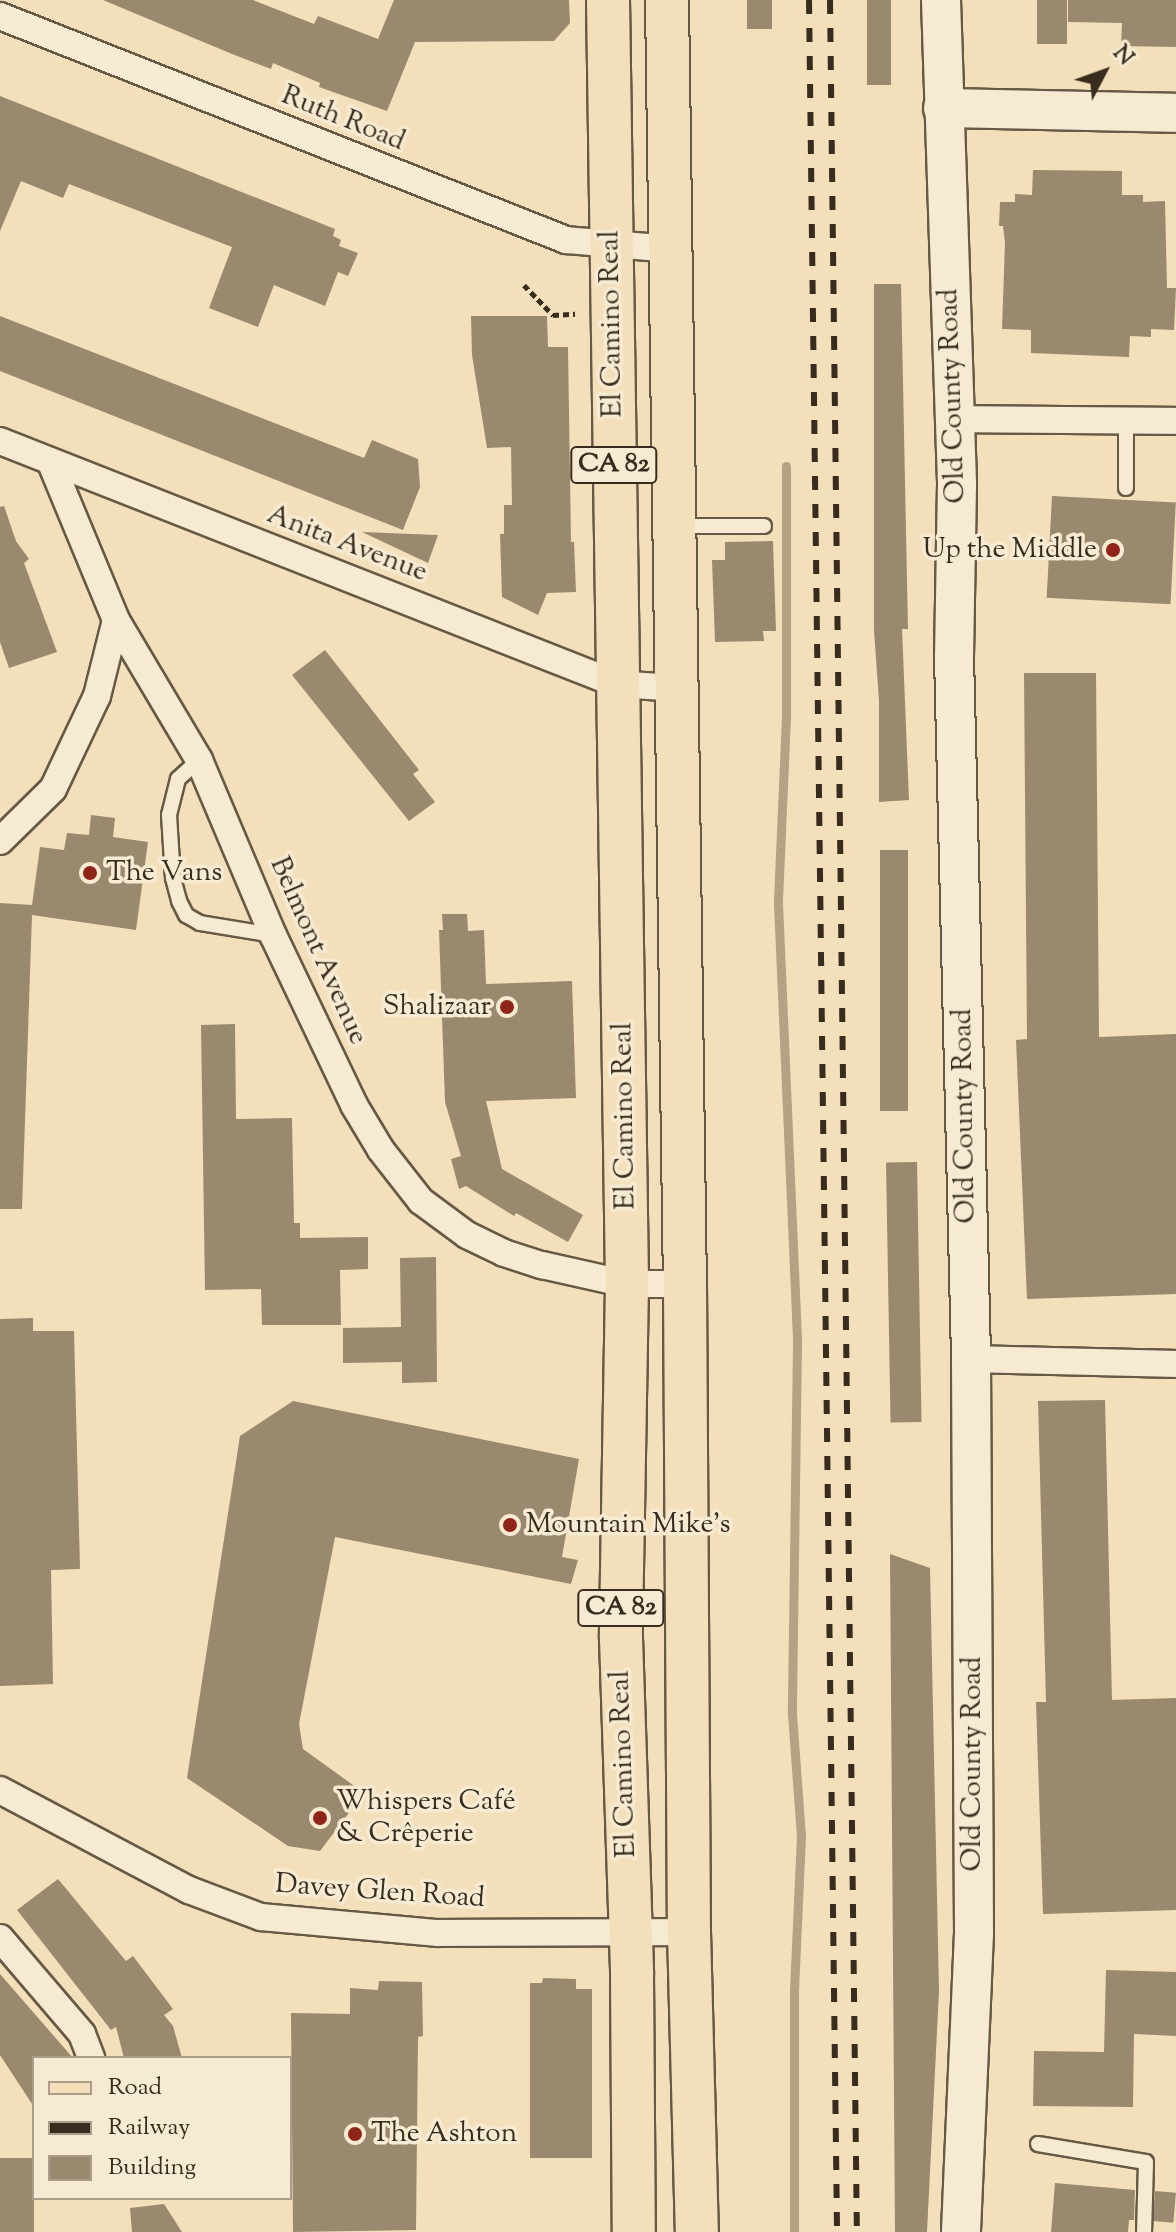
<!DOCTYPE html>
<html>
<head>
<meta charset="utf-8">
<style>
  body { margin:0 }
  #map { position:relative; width:1176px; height:2232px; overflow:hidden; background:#f3dfb9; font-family:"Sorts Mill Goudy",serif }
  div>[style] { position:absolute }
  .stream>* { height:9px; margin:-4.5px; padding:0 4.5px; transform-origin:4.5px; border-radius:4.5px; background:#b3a284 }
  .building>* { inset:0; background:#99896f; transform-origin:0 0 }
  .path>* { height:5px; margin-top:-2.5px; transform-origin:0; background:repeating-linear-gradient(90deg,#372c1e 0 6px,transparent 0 10px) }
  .roads { filter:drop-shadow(2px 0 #665945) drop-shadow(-2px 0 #665945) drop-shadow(0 2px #665945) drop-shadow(0 -2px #665945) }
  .lane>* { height:14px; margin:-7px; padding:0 7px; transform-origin:7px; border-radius:7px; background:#f7ead2 }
  .street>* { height:26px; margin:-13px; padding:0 13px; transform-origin:13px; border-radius:13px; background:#f7ead2 }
  .secondary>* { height:38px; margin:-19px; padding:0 19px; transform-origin:19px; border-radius:19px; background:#f7ead2 }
  .primary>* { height:42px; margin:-21px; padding:0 21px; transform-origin:21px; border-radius:21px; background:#f3dfb9 }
  .rail>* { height:6px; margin-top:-3px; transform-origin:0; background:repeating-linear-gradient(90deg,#372c1e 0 14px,transparent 0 28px) }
  .dots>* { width:22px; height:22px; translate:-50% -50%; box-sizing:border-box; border:4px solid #f7ead2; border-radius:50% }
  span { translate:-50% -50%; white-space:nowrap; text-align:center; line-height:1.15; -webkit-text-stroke:7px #f7ead2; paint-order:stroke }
  .shield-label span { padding:2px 6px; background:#f7ead2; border:2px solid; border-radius:6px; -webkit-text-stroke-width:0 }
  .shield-label { font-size:26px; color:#372c1e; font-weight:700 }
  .street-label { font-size:28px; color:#372c1e }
  .poi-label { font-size:28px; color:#372c1e }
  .right { translate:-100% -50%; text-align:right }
  .left { translate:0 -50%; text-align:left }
  .legend { position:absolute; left:32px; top:2056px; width:260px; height:144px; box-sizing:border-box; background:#f7ead2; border:2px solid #aa9e8a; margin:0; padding:10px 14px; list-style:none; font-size:24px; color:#372c1e }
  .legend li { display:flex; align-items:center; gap:16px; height:40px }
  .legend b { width:40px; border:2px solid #aa9e8a }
  .north { position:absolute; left:1064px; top:32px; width:80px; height:80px; -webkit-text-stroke:6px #f7ead2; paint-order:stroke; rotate:49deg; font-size:22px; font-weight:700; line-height:32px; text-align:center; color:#372c1e }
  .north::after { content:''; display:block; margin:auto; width:28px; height:36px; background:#372c1e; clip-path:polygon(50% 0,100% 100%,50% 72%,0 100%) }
</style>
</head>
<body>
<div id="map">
  <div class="stream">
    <div style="left:786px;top:466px;width:251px;rotate:90deg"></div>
    <div style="left:786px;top:717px;width:186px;rotate:92.5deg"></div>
    <div style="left:778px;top:903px;width:441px;rotate:87.5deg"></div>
    <div style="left:797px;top:1344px;width:370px;rotate:90.8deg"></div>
    <div style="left:792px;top:1714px;width:122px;rotate:85.8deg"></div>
    <div style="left:801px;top:1836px;width:157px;rotate:92.6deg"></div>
    <div style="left:794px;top:1993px;width:239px;rotate:90deg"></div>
  </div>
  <div class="building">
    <div style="clip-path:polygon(103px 0,253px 0,314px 24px,318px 16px,378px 39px,394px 0,569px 0,570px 23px,554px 41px,415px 42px,387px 111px,319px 87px,320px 83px,273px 63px,271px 69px,232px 54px)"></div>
    <div style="left:747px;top:0;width:25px;height:29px"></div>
    <div style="left:867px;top:0;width:24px;height:85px"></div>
    <div style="left:1037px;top:0;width:30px;height:44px"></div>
    <div style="clip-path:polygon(1068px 0,1176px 0,1176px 47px,1121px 46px,1122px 23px,1068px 22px)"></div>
    <div style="clip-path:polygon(0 96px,335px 229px,333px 236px,341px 240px,339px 246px,358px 253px,348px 276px,338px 272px,325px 306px,274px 285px,258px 327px,209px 308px,232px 247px,69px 184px,63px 198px,21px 181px,0 231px)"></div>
    <div style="clip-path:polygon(1033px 170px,1122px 171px,1122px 195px,1143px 195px,1143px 202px,1165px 201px,1167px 288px,1176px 288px,1174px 330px,1151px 329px,1151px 337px,1130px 336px,1129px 357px,1031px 353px,1031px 330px,1002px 329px,1005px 243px,1003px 226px,999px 226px,1000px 202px,1015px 202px,1015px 194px,1032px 195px)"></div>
    <div style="clip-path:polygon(874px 284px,901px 284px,908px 629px,902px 629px,909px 800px,879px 802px,879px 701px,874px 630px)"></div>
    <div style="clip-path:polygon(0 316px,364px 458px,372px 440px,418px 459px,420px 487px,403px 530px,0 371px)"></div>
    <div style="clip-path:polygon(471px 316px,547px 316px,548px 347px,568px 347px,571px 542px,574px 542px,576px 592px,547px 593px,538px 615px,502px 597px,500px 534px,504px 534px,504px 505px,512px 505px,511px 447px,487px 448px,472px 355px)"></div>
    <div style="left:1052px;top:496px;width:124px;height:102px;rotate:3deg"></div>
    <div style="clip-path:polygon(4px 506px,16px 541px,29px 559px,24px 563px,57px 652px,9px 668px,0 642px,0 507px)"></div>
    <div style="clip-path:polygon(362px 532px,438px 535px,428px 563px)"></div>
    <div style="clip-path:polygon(773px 541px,776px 631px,763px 631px,764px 641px,715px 642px,712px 560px,725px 560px,725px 542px)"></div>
    <div style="clip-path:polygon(325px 650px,419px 770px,413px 774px,435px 802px,409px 821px,292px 675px)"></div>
    <div style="clip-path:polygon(1024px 673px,1096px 673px,1099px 1037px,1176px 1034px,1176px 1294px,1027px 1299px,1016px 1040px,1027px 1039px)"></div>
    <div style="clip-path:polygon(91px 815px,115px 818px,113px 837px,148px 842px,136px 930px,32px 915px,22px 1209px,0 1209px,0 903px,32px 905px,40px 847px,64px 850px,67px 833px,89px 835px)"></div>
    <div style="left:880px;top:850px;width:28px;height:261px"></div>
    <div style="clip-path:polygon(442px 914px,467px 914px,468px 931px,484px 930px,486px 984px,572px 981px,576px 1098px,486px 1101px,502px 1169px,583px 1215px,568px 1242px,516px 1213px,514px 1216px,466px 1186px,459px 1189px,451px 1159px,461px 1156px,445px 1102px,439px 930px,443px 930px)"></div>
    <div style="clip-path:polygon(235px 1024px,236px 1119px,292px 1118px,294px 1223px,300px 1223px,300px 1238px,368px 1237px,368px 1269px,340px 1270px,341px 1325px,262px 1325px,261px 1289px,205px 1290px,201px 1025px)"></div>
    <div style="left:917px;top:1162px;width:260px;height:31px;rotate:89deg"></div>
    <div style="clip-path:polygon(436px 1257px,437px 1382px,402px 1383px,402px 1362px,343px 1363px,343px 1328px,401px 1327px,400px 1258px)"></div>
    <div style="clip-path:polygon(33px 1318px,33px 1331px,74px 1331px,80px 1569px,51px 1570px,53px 1684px,0 1686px,0 1319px)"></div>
    <div style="clip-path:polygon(1105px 1400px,1112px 1700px,1176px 1698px,1176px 1910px,1043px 1914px,1036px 1702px,1046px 1702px,1038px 1401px)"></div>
    <div style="clip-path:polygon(293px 1401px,579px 1459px,562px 1557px,578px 1560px,571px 1584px,335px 1537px,299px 1724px,303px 1749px,364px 1793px,320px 1851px,288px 1846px,187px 1778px,240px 1436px)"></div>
    <div style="clip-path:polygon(890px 1554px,930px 1568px,939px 1991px,927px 2232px,895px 2232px)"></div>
    <div style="clip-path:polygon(58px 1879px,126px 1961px,133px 1956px,173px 2009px,164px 2015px,173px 2026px,182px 2058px,124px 2058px,116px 2027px,111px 2030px,17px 1910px)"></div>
    <div style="clip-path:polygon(1106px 1970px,1176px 1972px,1176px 2036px,1134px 2034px,1133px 2107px,1033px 2106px,1034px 2051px,1104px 2052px)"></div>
    <div style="clip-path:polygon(0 1974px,73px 2058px,34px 2058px,34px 2107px,0 2055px)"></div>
    <div style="clip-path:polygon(543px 1978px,576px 1979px,576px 1989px,592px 1989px,592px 2158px,530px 2158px,530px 1983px,542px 1983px)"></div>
    <div style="clip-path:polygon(379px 1981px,422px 1982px,423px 2036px,418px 2037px,416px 2230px,293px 2232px,291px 2013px,350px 2014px,350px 1988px,378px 1990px)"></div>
    <div style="left:34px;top:2158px;width:74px;height:35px;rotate:90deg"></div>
    <div style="clip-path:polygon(1055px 2183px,1135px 2190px,1134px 2220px,1129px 2220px,1128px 2232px,1051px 2232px)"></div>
    <div style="left:1155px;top:2191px;width:21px;height:30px;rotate:5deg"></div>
    <div style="clip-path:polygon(164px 2204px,182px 2232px,132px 2232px,130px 2208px)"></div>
  </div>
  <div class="path">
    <div style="left:524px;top:285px;width:42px;rotate:46deg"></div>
    <div style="left:553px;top:315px;width:22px;rotate:-3deg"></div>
  </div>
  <div class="roads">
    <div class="lane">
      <div style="left:1126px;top:421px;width:67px;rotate:90deg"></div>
      <div style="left:678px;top:526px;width:86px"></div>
      <div style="left:199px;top:760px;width:28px;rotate:138deg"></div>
      <div style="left:178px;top:779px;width:37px;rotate:104deg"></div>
      <div style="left:169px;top:815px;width:63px;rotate:86.4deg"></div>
      <div style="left:173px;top:878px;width:24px;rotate:75deg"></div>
      <div style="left:179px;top:901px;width:16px;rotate:63deg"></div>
      <div style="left:186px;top:915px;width:16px;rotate:30deg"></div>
      <div style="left:200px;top:923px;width:74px;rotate:9.3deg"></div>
      <div style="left:1038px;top:2144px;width:109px;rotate:9.5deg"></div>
      <div style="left:1146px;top:2162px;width:70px;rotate:91.6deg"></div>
    </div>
    <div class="street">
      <div style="left:0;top:16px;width:609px;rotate:21.59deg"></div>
      <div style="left:566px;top:240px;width:104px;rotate:4.9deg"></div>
      <div style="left:955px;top:419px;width:221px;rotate:0.5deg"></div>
      <div style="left:0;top:441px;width:663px;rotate:21.5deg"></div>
      <div style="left:617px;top:684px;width:59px;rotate:3.9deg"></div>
      <div style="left:51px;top:463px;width:170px;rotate:67.5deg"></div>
      <div style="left:116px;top:620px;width:163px;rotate:59.3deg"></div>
      <div style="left:199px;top:760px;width:190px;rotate:67.1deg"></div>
      <div style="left:273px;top:935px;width:188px;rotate:64.5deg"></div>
      <div style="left:354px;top:1105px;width:52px;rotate:59deg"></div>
      <div style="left:381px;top:1150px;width:65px;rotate:51.9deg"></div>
      <div style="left:421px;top:1201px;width:57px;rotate:36.5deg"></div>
      <div style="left:467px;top:1235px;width:41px;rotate:25.9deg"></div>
      <div style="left:504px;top:1253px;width:40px;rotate:18deg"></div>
      <div style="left:542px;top:1265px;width:87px;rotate:12.6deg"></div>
      <div style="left:627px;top:1284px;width:58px"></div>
      <div style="left:0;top:841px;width:74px;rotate:-44.5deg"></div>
      <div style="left:53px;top:789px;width:103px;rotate:-64.7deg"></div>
      <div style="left:97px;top:696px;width:78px;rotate:-76deg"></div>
      <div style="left:971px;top:1359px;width:205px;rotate:1.4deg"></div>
      <div style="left:0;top:1790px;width:214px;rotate:27.9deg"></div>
      <div style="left:189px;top:1890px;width:77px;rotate:20.6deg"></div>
      <div style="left:261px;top:1917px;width:178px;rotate:5.2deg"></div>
      <div style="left:438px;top:1933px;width:251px;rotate:-0.2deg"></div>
      <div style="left:0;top:1938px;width:126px;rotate:49.5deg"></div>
      <div style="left:82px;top:2034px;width:26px;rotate:69deg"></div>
    </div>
    <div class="secondary">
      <div style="left:941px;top:0;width:485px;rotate:88.1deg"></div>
      <div style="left:957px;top:485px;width:171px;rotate:91deg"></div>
      <div style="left:954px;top:656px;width:703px;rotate:88.61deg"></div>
      <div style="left:971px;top:1359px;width:574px;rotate:89.7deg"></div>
      <div style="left:974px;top:1933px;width:299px;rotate:92.5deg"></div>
      <div style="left:943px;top:108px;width:233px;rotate:1.2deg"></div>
    </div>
    <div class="primary">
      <div style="left:608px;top:0;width:1284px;rotate:89.15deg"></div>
      <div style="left:627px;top:1284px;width:354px;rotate:91deg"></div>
      <div style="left:621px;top:1638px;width:337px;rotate:88.1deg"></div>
      <div style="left:632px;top:1975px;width:257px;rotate:89.6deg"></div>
      <div style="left:667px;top:0;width:1284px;rotate:89.2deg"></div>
      <div style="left:685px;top:1284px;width:648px;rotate:89.65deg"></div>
      <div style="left:689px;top:1932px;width:300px;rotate:88.5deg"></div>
    </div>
  </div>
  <div class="rail">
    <div style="left:809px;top:0;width:2232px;rotate:89.28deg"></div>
    <div style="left:830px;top:0;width:2232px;rotate:89.31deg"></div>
  </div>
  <div class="dots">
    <div style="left:1113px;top:550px;background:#8f2418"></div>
    <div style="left:90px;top:873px;background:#8f2418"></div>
    <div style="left:507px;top:1007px;background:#8f2418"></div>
    <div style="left:510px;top:1525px;background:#8f2418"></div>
    <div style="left:320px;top:1818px;background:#8f2418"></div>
    <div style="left:355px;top:2134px;background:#8f2418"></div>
  </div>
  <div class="shield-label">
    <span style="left:614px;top:465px">CA 82</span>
    <span style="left:621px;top:1608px">CA 82</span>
  </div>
  <div class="street-label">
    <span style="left:343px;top:119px;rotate:22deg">Ruth Road</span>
    <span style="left:612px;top:324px;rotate:-91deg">El Camino Real</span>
    <span style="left:953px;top:396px;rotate:-92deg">Old County Road</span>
    <span style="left:347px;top:544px;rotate:21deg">Anita Avenue</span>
    <span style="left:318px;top:951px;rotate:66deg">Belmont Avenue</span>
    <span style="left:625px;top:1116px;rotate:-91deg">El Camino Real</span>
    <span style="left:965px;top:1116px;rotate:-91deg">Old County Road</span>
    <span style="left:624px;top:1764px;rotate:-92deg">El Camino Real</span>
    <span style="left:973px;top:1764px;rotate:-90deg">Old County Road</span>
    <span style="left:380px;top:1892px;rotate:4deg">Davey Glen Road</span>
  </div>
  <div class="poi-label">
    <span class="right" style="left:1097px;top:550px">Up the Middle</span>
    <span class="left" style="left:106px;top:873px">The Vans</span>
    <span class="right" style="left:491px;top:1007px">Shalizaar</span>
    <span class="left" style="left:526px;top:1525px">Mountain Mike's</span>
    <span class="left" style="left:336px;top:1818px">Whispers Café<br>&amp; Crêperie</span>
    <span class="left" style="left:371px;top:2134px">The Ashton</span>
  </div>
  <ul class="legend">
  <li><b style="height:10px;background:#f3dfb9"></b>Road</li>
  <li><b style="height:10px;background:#372c1e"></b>Railway</li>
  <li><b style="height:22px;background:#99896f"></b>Building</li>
  </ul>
  <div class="north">N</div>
</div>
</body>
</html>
